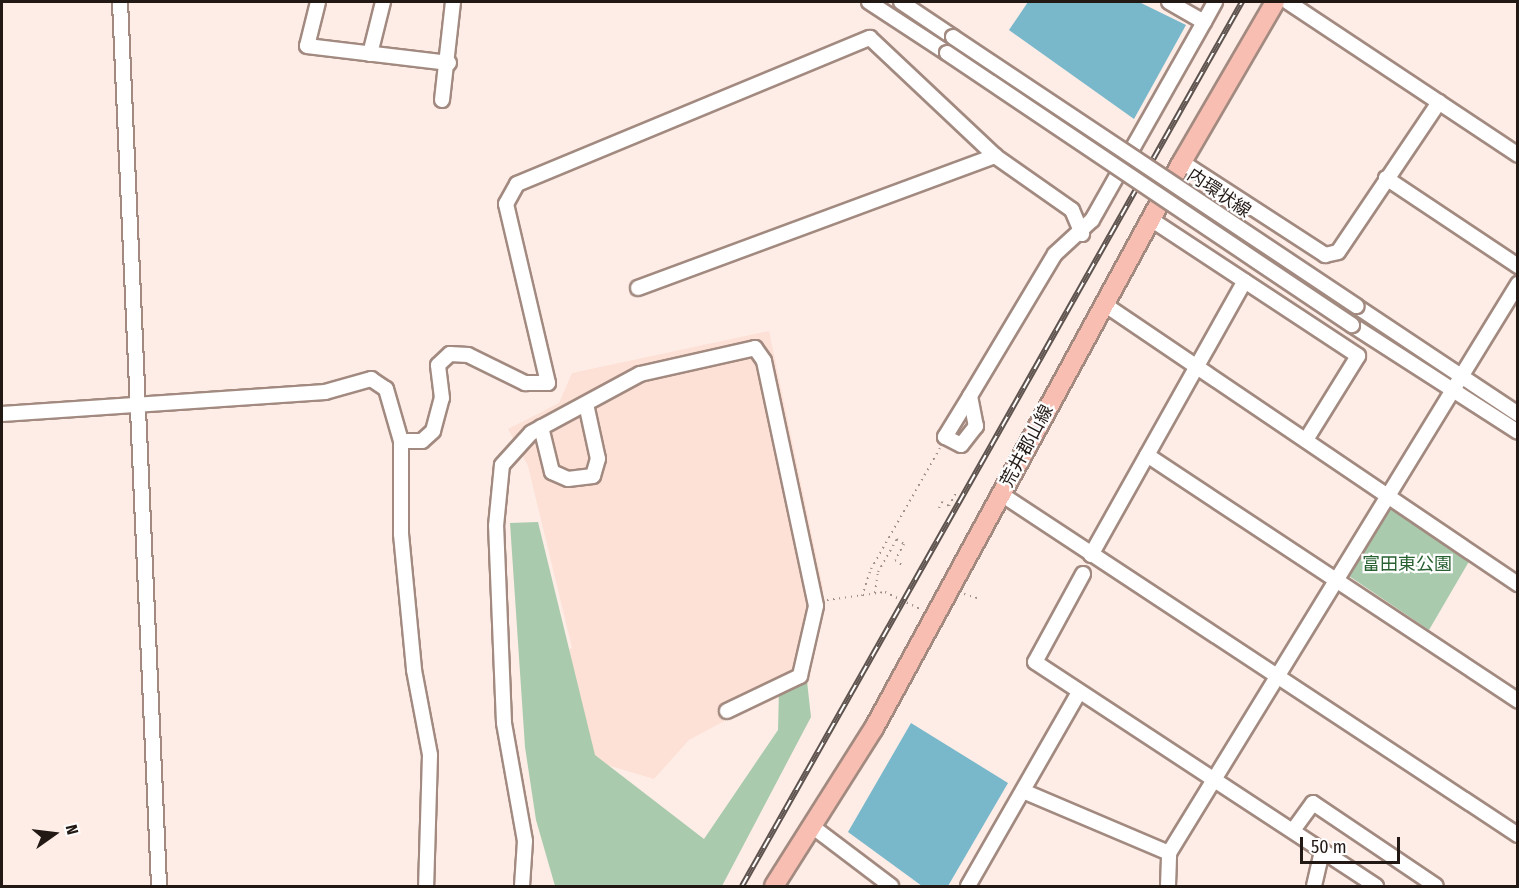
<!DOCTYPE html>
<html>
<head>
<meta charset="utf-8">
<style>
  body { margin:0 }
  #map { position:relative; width:1519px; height:888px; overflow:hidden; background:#fdede6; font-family:"Fira Sans Condensed","Noto Sans JP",sans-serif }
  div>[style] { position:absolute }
  .built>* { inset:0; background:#fde1d6 }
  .green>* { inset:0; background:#a9caac }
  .water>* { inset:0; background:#79b7ca }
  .path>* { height:2px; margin-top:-1px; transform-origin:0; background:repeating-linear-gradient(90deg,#9d908b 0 1.5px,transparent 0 6px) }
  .roads { filter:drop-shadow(2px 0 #a28a80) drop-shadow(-2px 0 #a28a80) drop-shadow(0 2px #a28a80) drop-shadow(0 -2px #a28a80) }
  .minor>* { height:14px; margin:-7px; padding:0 7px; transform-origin:7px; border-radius:7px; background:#fff }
  .major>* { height:18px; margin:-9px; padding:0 9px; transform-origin:9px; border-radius:9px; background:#f8beb2 }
  .rail>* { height:6px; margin-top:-3px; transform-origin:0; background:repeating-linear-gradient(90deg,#fefefe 0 11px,#5e534e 0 22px); box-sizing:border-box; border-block:2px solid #5e534e }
  .bridges { filter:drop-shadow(2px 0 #a28a80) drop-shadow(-2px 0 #a28a80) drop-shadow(0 2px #a28a80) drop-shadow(0 -2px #a28a80) }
  .minor-bridge>* { height:14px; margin:-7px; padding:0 7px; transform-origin:7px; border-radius:7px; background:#fff }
  span { translate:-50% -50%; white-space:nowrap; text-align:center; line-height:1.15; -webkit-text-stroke:4.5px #fefefe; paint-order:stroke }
  .street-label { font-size:18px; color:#221915 }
  .park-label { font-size:18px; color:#296232 }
  .frame { position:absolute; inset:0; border:3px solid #221915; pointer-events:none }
  .north { position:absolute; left:24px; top:804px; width:60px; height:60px; -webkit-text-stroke:4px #fefefe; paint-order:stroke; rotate:76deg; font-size:16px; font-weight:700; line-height:24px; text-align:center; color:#221915 }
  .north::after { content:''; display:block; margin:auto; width:21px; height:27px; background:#221915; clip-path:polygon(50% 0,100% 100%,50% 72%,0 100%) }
  .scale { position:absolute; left:1300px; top:837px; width:100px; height:27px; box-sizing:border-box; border:3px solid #221915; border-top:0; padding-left:8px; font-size:18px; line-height:21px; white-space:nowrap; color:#221915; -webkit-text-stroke:4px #fefefe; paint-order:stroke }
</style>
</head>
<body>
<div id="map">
  <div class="built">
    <div style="clip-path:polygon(769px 331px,823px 588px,799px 681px,689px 740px,654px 779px,590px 760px,564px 651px,572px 648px,528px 466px,508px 429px,559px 403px,572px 373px)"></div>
  </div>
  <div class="green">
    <div style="clip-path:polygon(1399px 508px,1471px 558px,1429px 630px,1349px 576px,1391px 509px)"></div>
    <div style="clip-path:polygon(538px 522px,595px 755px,704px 839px,778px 730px,779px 689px,807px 681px,811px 717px,722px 886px,555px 886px,536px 820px,525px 747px,510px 523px)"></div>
  </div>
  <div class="water">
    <div style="clip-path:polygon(1028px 2px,1139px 2px,1186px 25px,1134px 119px,1009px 30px)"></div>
    <div style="clip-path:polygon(911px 723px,1008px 783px,948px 886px,922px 886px,848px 832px)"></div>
  </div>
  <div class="path">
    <div style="left:939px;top:508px;width:7px;rotate:-63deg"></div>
    <div style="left:942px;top:502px;width:8px;rotate:30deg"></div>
    <div style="left:949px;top:506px;width:15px;rotate:-62deg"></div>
    <div style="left:875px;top:593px;width:21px;rotate:-82deg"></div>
    <div style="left:878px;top:572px;width:38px;rotate:-60deg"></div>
    <div style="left:897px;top:539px;width:9px;rotate:36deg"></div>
    <div style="left:904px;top:544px;width:18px;rotate:119deg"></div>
    <div style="left:895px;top:560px;width:9px;rotate:36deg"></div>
    <div style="left:964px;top:594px;width:14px;rotate:17deg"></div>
    <div style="left:862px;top:596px;width:28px;rotate:-72deg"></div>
    <div style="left:871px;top:569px;width:139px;rotate:-60.3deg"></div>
    <div style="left:827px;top:600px;width:59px;rotate:-7.9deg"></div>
    <div style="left:885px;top:592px;width:41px;rotate:25.9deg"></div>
  </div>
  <div class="roads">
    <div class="minor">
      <div style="left:120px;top:2px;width:885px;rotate:87.47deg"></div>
      <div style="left:318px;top:2px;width:45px;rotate:104deg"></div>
      <div style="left:307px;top:46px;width:143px;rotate:6.8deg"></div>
      <div style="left:869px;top:2px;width:93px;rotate:33.2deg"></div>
      <div style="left:901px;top:2px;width:63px;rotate:33.9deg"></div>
      <div style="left:1169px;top:2px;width:40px;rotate:29.7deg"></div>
      <div style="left:1204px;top:22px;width:23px;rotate:-61deg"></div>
      <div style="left:1288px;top:2px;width:276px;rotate:33.6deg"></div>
      <div style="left:370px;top:54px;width:54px;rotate:-76deg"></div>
      <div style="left:442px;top:100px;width:99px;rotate:-83.6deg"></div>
      <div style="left:1182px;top:162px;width:171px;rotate:33deg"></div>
      <div style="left:1325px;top:255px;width:13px;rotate:-13deg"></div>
      <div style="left:1338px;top:252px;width:181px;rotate:-56deg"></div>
      <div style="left:1386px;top:178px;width:159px;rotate:33.7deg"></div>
      <div style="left:1152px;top:220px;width:247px;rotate:33.4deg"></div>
      <div style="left:1358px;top:356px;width:99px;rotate:121.8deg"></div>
      <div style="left:638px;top:288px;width:381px;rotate:-20.3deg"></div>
      <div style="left:1104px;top:304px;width:500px;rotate:34.1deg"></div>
      <div style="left:1356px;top:306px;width:195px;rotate:33.7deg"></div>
      <div style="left:1352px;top:325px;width:197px;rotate:32.8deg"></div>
      <div style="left:970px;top:396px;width:31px;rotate:79deg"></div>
      <div style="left:976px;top:426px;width:24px;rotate:128deg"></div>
      <div style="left:961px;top:445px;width:18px;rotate:-153deg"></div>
      <div style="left:945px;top:437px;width:48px;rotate:-58.6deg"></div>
      <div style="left:970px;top:396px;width:165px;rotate:-59.1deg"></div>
      <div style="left:1055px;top:254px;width:50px;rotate:-42.6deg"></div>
      <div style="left:1092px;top:220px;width:227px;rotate:-60.5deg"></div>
      <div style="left:2px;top:414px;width:324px;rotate:-3.9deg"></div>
      <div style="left:325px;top:392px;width:48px;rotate:-15.8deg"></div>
      <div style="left:371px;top:379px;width:18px;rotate:34deg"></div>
      <div style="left:386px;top:389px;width:54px;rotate:73.9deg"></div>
      <div style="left:401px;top:441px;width:93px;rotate:90deg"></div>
      <div style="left:401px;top:534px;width:137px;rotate:84.5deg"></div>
      <div style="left:414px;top:670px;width:86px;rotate:79.3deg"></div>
      <div style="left:430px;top:755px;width:131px;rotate:91.7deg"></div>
      <div style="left:541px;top:427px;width:46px;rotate:76.3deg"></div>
      <div style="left:552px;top:472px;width:17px;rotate:24deg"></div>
      <div style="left:568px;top:479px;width:25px;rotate:-7deg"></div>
      <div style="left:593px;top:476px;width:18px;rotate:-74deg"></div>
      <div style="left:598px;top:459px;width:56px;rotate:-102.3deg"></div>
      <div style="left:401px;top:441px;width:21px"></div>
      <div style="left:422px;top:441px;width:15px;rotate:-42deg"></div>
      <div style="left:433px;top:431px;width:34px;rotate:-75deg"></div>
      <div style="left:442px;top:398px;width:33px;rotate:-97deg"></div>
      <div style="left:438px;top:365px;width:16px;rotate:-43deg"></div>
      <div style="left:450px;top:354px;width:18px;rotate:3deg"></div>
      <div style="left:468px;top:355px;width:64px;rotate:26.2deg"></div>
      <div style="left:525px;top:383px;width:23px"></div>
      <div style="left:548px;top:383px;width:184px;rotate:-103.2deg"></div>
      <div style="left:506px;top:204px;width:23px;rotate:-61deg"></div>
      <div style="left:517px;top:184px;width:382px;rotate:-22.5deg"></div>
      <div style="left:870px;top:38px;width:172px;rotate:43.3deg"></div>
      <div style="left:995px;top:156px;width:94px;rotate:35deg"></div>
      <div style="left:1072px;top:210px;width:26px;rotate:67deg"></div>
      <div style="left:1147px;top:455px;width:445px;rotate:33.5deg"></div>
      <div style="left:1001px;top:494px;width:619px;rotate:33.41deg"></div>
      <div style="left:1091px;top:555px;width:314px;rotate:-60.7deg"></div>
      <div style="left:1083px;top:574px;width:100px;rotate:118.6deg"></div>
      <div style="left:1035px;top:662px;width:408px;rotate:33.3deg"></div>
      <div style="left:1023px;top:791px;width:159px;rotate:23deg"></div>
      <div style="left:813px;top:827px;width:98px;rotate:37.1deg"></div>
      <div style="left:1294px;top:829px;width:32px;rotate:-54deg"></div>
      <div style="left:1313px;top:803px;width:148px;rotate:34deg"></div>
      <div style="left:522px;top:886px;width:45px;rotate:-86.2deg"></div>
      <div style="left:525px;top:841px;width:120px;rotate:-100.1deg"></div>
      <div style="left:504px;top:723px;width:197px;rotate:-92.3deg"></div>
      <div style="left:496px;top:526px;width:61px;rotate:-84.4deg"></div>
      <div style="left:502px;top:465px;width:43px;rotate:-47.8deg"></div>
      <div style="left:531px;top:433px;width:124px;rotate:-28.4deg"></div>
      <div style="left:640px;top:374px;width:118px;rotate:-12.7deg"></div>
      <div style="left:755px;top:348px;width:16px;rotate:55deg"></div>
      <div style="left:764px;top:361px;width:250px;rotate:78deg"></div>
      <div style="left:816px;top:606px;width:72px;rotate:102.9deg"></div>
      <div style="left:800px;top:676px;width:81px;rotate:154.4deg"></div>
      <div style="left:968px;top:886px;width:221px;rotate:-60.2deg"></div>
      <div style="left:1168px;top:886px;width:33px;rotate:-88deg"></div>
      <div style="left:1169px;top:853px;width:668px;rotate:-58.48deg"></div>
      <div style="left:1314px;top:886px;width:37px;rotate:-77deg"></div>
    </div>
    <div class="major">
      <div style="left:774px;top:886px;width:187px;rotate:-57.7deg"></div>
      <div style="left:874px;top:728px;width:644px;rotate:-61.45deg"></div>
      <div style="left:1182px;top:162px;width:185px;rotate:-59.8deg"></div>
    </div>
  </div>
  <div class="rail">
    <div style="left:742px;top:886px;width:1016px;rotate:-60.51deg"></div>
  </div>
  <div class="bridges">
    <div class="minor-bridge">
      <div style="left:953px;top:37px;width:485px;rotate:33.7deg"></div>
      <div style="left:947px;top:53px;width:488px;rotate:33.9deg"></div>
    </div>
  </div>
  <div class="street-label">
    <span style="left:1219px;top:193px;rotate:34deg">内環状線</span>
    <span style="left:1027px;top:446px;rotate:-62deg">荒井郡山線</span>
  </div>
  <div class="park-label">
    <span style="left:1407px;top:564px">富田東公園</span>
  </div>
  <div class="frame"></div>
  <div class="north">N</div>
  <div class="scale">50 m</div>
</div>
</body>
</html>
